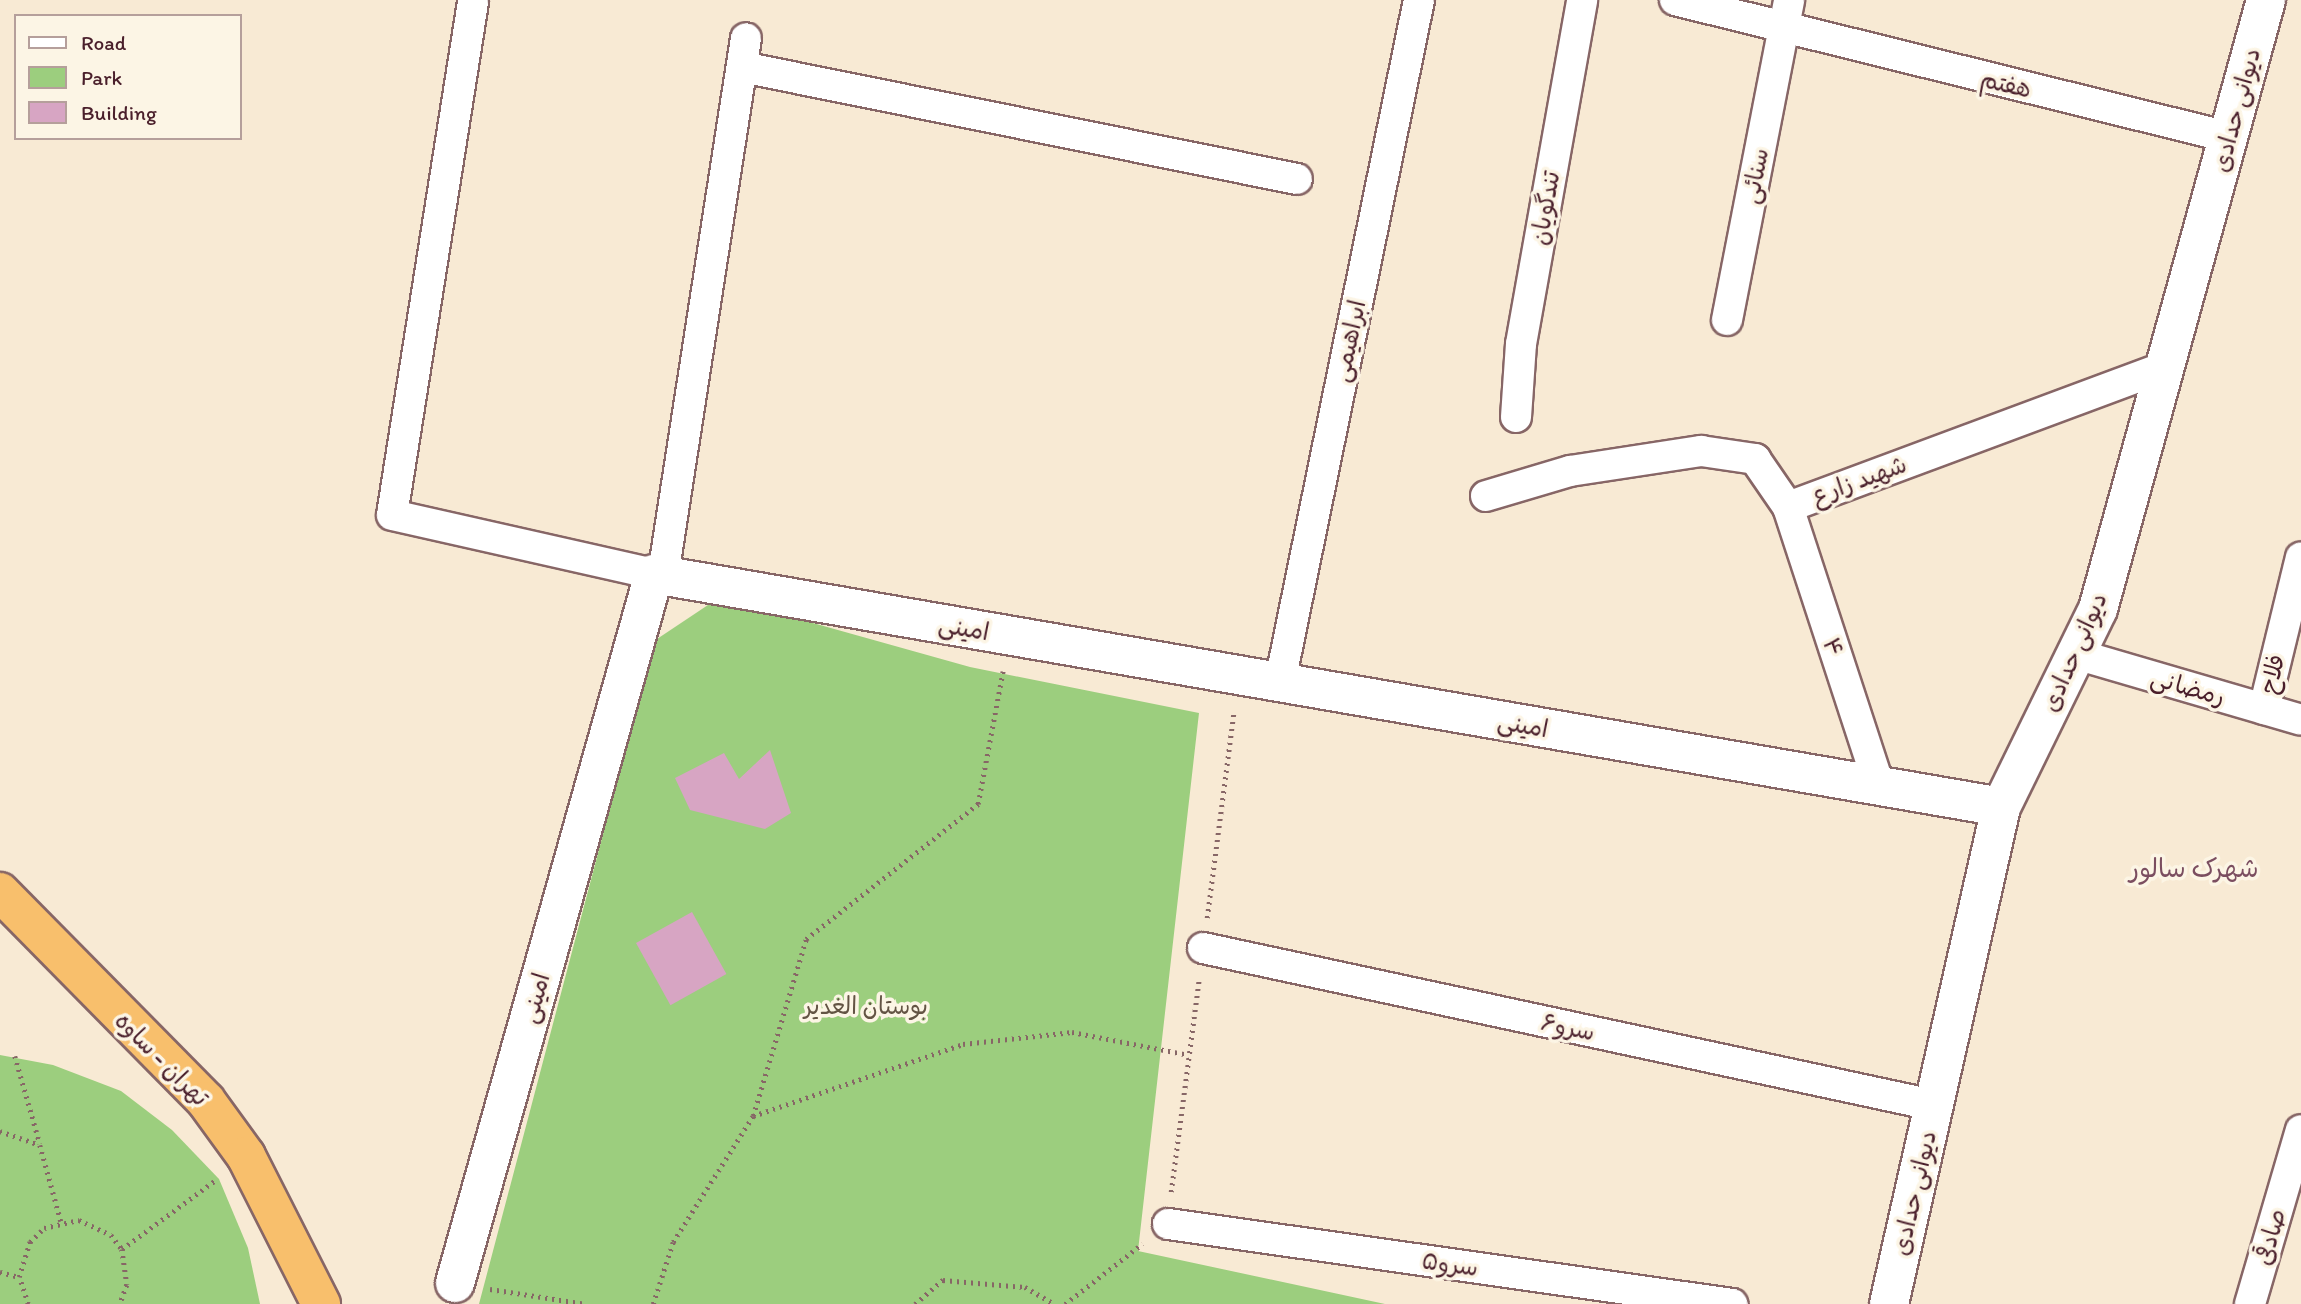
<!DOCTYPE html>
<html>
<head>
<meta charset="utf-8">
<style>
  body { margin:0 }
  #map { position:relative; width:2301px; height:1304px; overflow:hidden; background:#f8ead4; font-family:Itim,"Playpen Sans Arabic",sans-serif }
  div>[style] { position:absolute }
  .green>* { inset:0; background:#9cce7e }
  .building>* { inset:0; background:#d7a5c3; transform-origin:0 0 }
  .path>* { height:4.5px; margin-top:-2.25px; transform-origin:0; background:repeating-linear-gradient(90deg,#876666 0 2px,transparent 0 7px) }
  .roads { filter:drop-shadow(2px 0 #876666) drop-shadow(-2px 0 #876666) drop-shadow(0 2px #876666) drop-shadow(0 -2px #876666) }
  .minor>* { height:30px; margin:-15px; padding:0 15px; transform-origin:15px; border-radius:15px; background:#fff }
  .tertiary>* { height:38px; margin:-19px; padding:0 19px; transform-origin:19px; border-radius:19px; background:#fff }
  .trunk>* { height:38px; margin:-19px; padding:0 19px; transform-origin:19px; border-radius:19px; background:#f8bf6c }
  span { translate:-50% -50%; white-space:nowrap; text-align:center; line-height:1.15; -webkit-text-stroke:7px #fcf5e5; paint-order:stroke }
  .street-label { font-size:24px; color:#4a1f2b }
  .park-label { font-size:24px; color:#635444 }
  .neighbourhood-label { font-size:26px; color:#7b4e60 }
  .legend { position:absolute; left:14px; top:14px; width:228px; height:126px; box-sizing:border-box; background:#fcf5e5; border:2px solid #b59f9b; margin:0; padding:9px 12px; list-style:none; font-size:21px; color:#4a1f2b }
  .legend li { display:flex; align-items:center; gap:14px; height:35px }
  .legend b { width:35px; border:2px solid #b59f9b }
</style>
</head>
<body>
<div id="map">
  <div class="green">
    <div style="clip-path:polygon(720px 597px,970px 667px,1199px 713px,1138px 1251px,1385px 1304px,479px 1304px,654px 641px)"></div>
    <div style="clip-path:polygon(0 1055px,53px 1065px,121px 1091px,172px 1130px,219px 1179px,248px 1248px,260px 1304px,0 1304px)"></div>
  </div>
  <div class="building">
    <div style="clip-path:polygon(770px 750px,791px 813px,765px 829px,690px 810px,675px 778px,724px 753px,739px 779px)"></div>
    <div style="left:692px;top:912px;width:71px;height:64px;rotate:61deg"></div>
  </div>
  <div class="path">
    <div style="left:1207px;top:918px;width:209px;rotate:-82.6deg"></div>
    <div style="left:15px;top:1056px;width:91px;rotate:74.1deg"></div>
    <div style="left:753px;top:1116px;width:185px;rotate:-73.3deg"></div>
    <div style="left:806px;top:939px;width:219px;rotate:-38.1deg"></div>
    <div style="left:978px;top:804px;width:135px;rotate:-79.4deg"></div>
    <div style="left:0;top:1131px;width:42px;rotate:19.3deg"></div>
    <div style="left:40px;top:1145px;width:79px;rotate:74.6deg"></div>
    <div style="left:1171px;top:1192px;width:216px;rotate:-82.5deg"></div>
    <div style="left:122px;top:1249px;width:118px;rotate:-36.4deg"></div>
    <div style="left:0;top:1272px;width:20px;rotate:15deg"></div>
    <div style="left:490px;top:1289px;width:97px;rotate:8.9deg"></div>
    <div style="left:28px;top:1304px;width:28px;rotate:-108deg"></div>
    <div style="left:19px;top:1277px;width:37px;rotate:-73deg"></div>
    <div style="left:30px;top:1242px;width:20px;rotate:-45deg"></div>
    <div style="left:44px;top:1228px;width:36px;rotate:-13deg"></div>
    <div style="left:79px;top:1220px;width:35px;rotate:25deg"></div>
    <div style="left:111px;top:1235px;width:18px;rotate:52deg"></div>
    <div style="left:122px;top:1249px;width:36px;rotate:82deg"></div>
    <div style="left:127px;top:1285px;width:20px;rotate:110deg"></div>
    <div style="left:653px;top:1304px;width:65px;rotate:-72.1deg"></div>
    <div style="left:673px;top:1242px;width:149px;rotate:-57.6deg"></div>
    <div style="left:753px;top:1116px;width:222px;rotate:-18.9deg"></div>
    <div style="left:963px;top:1044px;width:110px;rotate:-6.3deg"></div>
    <div style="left:1072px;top:1032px;width:119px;rotate:11.1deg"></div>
    <div style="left:915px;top:1304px;width:37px;rotate:-41deg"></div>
    <div style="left:943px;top:1280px;width:82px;rotate:4.9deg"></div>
    <div style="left:1025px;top:1287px;width:34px;rotate:30deg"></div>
    <div style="left:1065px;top:1304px;width:98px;rotate:-37.9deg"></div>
  </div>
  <div class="roads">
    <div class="minor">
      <div style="left:1675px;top:0;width:570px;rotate:13.91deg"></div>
      <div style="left:473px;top:2px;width:519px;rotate:98.97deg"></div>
      <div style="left:392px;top:515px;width:269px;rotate:12.7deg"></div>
      <div style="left:742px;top:67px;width:566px;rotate:11.41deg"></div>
      <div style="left:1727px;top:320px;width:326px;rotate:-79deg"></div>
      <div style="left:1516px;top:417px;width:73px;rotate:-86.1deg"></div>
      <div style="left:1521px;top:344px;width:349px;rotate:-79.9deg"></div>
      <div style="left:1486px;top:496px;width:88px;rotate:-16.6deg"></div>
      <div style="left:1570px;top:471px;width:133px;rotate:-8.7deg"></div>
      <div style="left:1701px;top:451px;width:55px;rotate:8.4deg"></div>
      <div style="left:1755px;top:459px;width:58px;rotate:55.5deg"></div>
      <div style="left:1788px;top:507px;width:401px;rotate:-20.4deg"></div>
      <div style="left:1788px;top:507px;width:293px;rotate:71.9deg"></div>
      <div style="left:663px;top:575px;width:543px;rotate:-81.21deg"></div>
      <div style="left:2076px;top:654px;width:234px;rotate:16.3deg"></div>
      <div style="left:1280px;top:682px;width:696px;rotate:-78.48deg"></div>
      <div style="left:2264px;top:709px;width:156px;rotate:-76.3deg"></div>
      <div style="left:1203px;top:948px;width:747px;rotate:12.14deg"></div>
      <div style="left:1168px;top:1224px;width:570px;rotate:8.07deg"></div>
      <div style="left:2250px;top:1304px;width:181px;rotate:-73.7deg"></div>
    </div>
    <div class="tertiary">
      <div style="left:455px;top:1283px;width:736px;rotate:-74.32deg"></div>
      <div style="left:654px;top:574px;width:1367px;rotate:9.81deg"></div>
      <div style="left:1889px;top:1304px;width:509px;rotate:-77.3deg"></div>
      <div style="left:2001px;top:807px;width:220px;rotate:-63.9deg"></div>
      <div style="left:2098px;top:609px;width:632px;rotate:-74.58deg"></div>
    </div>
    <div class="trunk">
      <div style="left:0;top:892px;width:293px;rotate:45.4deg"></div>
      <div style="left:206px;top:1101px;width:68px;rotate:54deg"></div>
      <div style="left:246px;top:1156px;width:166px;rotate:63.1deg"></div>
    </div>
  </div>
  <div class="street-label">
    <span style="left:2006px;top:84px;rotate:13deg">هفتم</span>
    <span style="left:2236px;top:110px;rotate:-75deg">دیوانی حدادی</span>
    <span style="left:1755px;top:176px;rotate:-79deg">سنائی</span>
    <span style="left:1545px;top:208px;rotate:-80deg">تندگویان</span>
    <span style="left:1349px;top:341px;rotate:-78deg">ابراهیمی</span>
    <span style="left:1859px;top:480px;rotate:-20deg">شهید زارع</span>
    <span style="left:964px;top:628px;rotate:10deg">امینی</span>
    <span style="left:1833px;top:647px;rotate:72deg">۴</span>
    <span style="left:2074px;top:652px;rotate:-66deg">دیوانی حدادی</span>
    <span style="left:2272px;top:674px;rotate:-76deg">فلاح</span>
    <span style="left:2188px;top:687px;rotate:16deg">رمضانی</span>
    <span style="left:1523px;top:725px;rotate:10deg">امینی</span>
    <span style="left:535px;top:998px;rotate:-74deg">امینی</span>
    <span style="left:1568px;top:1027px;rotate:12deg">سرو۶</span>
    <span style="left:162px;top:1059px;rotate:45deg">تهران - ساوه</span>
    <span style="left:1914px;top:1193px;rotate:-77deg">دیوانی حدادی</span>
    <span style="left:2270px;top:1237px;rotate:-74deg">صادقی</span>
    <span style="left:1450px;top:1264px;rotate:8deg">سرو۵</span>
  </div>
  <div class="park-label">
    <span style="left:866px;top:1006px">بوستان الغدیر</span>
  </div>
  <div class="neighbourhood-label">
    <span style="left:2194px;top:869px">شهرک سالور</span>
  </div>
  <ul class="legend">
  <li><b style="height:9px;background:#fff"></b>Road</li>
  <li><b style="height:19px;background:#9cce7e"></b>Park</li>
  <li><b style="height:19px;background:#d7a5c3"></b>Building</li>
  </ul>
</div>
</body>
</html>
